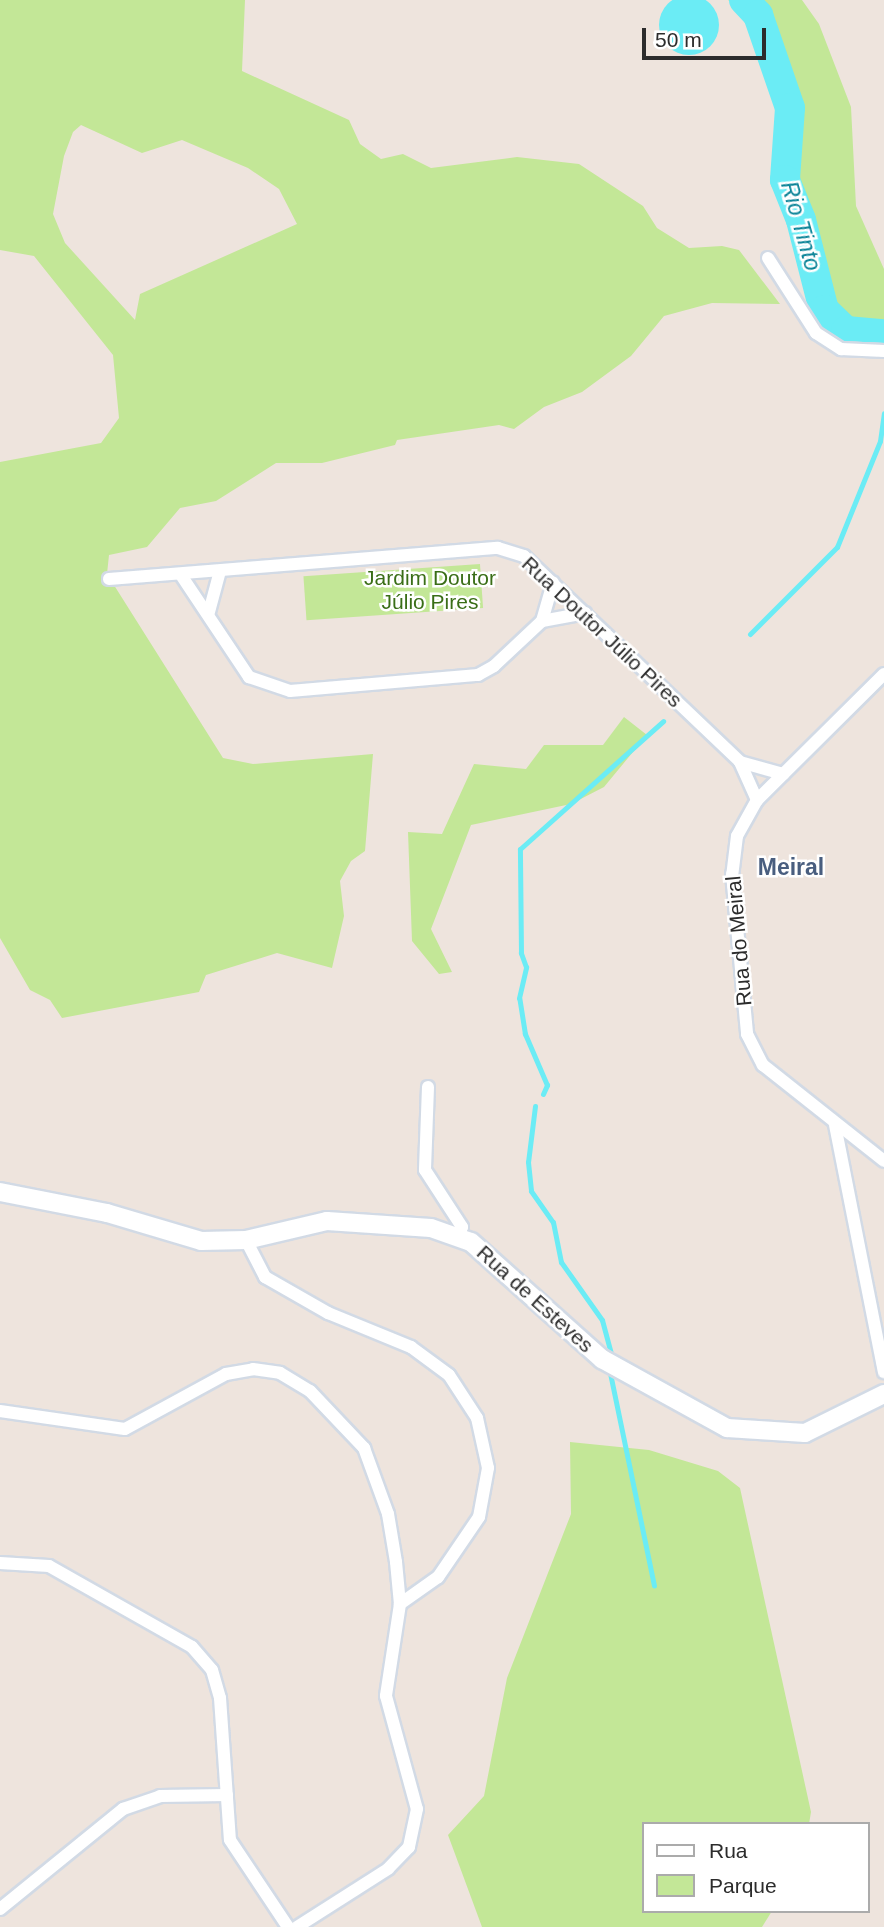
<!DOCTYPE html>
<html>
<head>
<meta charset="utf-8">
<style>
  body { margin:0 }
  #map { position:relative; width:884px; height:1927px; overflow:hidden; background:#eee4dd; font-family:Arial,sans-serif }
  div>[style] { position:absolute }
  .green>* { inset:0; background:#c3e797; transform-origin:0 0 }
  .water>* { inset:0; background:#6becf5 }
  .round { border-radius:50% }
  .stream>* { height:5px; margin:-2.5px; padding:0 2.5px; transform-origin:2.5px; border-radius:2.5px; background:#6becf5 }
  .river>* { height:30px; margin:-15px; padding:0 15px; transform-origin:15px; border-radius:15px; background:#6becf5 }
  .roads { filter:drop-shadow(2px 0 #d2dae5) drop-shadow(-2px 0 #d2dae5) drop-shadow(0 2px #d2dae5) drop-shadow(0 -2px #d2dae5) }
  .street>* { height:12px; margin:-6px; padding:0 6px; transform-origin:6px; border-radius:6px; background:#fff }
  .secondary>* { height:18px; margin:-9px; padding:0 9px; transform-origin:9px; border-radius:9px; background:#fff }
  span { translate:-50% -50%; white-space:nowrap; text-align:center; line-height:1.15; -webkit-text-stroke:5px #fff; paint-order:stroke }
  .park-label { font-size:21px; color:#3a6e17 }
  .street-label { font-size:21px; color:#2c2c2c }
  .water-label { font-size:23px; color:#078296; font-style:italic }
  .neighbourhood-label { font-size:23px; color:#495e7f; font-weight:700 }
  .legend { position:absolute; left:642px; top:1822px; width:228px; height:91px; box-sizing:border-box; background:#fff; border:2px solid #ababab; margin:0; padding:9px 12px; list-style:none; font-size:21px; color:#2c2c2c }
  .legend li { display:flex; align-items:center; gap:14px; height:35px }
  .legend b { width:35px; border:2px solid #ababab }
  .scale { position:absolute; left:642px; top:28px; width:124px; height:32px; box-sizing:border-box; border:4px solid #2c2c2c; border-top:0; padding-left:9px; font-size:21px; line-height:24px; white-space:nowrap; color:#2c2c2c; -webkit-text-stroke:5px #fff; paint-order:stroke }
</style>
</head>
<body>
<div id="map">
  <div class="green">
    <div style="clip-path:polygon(evenodd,0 0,245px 0,242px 71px,349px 120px,360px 144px,381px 159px,403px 154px,431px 168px,517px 157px,579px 164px,643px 206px,657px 228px,689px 248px,722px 246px,739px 250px,780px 304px,712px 303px,664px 316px,631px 356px,582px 392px,544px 407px,514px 429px,499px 425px,397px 440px,395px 445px,322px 463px,276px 463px,216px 501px,180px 508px,147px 547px,109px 555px,107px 574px,223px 758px,253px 764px,373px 754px,365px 851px,351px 861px,340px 881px,344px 916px,332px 968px,277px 953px,206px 975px,199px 992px,62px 1018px,50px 1000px,30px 990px,0 938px,0 462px,101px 443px,119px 418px,113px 355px,34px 256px,0 250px,0 0,81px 125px,142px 153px,182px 140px,248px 168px,279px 189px,297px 224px,140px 294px,135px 320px,65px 243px,53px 214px,64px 156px,73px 132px,81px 125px)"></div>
    <div style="clip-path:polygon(728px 0,802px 0,819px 24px,851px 107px,856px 206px,884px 269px,884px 342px,850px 342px,837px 336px,811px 310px,797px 239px,772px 173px,784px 120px,746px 13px)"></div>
    <div style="left:480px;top:564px;width:44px;height:177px;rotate:86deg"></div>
    <div style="clip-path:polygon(624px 717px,647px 735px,604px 787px,571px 804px,471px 825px,431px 929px,452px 972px,439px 974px,412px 941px,408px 832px,442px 834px,474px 764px,526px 769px,544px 745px,603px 745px)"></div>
    <div style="clip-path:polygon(570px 1442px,649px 1450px,718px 1471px,740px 1488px,811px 1812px,809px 1824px,644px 1824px,644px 1911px,772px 1911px,762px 1927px,482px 1927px,448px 1835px,484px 1796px,507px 1678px,571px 1514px)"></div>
  </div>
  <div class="water">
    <div class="round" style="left:659px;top:-5px;width:60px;height:60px"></div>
  </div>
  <div class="stream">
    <div style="left:750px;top:634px;width:123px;rotate:-45deg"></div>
    <div style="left:837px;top:547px;width:114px;rotate:-67.9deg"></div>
    <div style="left:880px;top:441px;width:28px;rotate:-82deg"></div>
    <div style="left:543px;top:1094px;width:10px;rotate:-66deg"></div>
    <div style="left:547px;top:1085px;width:56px;rotate:-113.3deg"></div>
    <div style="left:525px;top:1034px;width:36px;rotate:-99deg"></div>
    <div style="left:519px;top:998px;width:32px;rotate:-77deg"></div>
    <div style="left:526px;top:967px;width:15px;rotate:-110deg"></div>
    <div style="left:521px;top:953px;width:104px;rotate:-90.6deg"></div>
    <div style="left:520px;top:849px;width:192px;rotate:-41.8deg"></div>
    <div style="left:535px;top:1106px;width:56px;rotate:97.1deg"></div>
    <div style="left:528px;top:1162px;width:29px;rotate:84deg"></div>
    <div style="left:531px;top:1191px;width:38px;rotate:55deg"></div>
    <div style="left:553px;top:1222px;width:41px;rotate:78.7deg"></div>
    <div style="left:561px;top:1262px;width:71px;rotate:54.7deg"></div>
    <div style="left:602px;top:1320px;width:39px;rotate:75deg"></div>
    <div style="left:610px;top:1373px;width:217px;rotate:78.3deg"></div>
  </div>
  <div class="river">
    <div style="left:744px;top:0;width:21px;rotate:47deg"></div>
    <div style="left:758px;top:15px;width:98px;rotate:71deg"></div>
    <div style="left:790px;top:108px;width:72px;rotate:94deg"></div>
    <div style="left:785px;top:180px;width:43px;rotate:68.2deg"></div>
    <div style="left:801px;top:220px;width:93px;rotate:75.7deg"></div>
    <div style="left:824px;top:310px;width:30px;rotate:44deg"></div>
    <div style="left:846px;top:331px;width:38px;rotate:5deg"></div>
  </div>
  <div class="roads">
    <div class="street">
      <div style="left:768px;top:258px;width:89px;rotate:57.4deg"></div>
      <div style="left:816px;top:333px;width:30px;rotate:33deg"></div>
      <div style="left:841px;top:349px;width:43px;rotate:2.7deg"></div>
      <div style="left:181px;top:575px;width:123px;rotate:56.3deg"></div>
      <div style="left:249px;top:677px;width:43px;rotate:18.9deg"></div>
      <div style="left:290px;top:691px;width:189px;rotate:-4.9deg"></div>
      <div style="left:478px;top:675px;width:18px;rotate:-29deg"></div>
      <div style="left:494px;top:666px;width:66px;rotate:-43.2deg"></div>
      <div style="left:542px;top:621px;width:40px;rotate:-74deg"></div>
      <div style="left:109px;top:579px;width:390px;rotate:-4.6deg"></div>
      <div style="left:498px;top:548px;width:27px;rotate:17deg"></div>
      <div style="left:524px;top:556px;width:298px;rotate:43.6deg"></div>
      <div style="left:740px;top:762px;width:42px;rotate:65.9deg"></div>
      <div style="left:209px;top:612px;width:42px;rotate:-75deg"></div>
      <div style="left:542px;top:621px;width:44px;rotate:-10.5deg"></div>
      <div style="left:884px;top:674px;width:179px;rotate:135.2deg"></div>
      <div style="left:757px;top:800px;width:41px;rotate:119.1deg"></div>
      <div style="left:737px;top:836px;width:38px;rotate:97deg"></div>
      <div style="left:732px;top:874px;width:161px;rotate:84.6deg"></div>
      <div style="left:747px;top:1034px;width:35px;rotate:63deg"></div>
      <div style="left:763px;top:1065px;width:154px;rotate:38.4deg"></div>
      <div style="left:740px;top:762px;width:45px;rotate:15.6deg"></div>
      <div style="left:428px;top:1087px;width:83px;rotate:92.1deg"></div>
      <div style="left:425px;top:1170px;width:68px;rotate:57deg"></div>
      <div style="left:462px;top:1227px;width:11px;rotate:112deg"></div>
      <div style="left:835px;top:1125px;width:252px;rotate:78.8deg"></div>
      <div style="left:246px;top:1240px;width:42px;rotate:62.8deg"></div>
      <div style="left:265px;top:1277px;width:73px;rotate:29.7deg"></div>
      <div style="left:328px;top:1313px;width:90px;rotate:22.3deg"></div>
      <div style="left:411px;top:1347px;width:47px;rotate:36.4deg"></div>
      <div style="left:449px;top:1375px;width:51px;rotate:56.9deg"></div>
      <div style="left:477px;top:1418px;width:51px;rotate:77.6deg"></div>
      <div style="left:488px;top:1468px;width:50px;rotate:100.4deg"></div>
      <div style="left:479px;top:1517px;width:73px;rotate:124.3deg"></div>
      <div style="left:438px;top:1577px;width:47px;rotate:144.6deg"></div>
      <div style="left:0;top:1411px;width:126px;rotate:8.2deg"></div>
      <div style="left:125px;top:1429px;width:115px;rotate:-28.6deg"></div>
      <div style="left:226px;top:1374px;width:27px;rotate:-10deg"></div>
      <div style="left:253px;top:1369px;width:27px;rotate:8deg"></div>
      <div style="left:280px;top:1373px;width:35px;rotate:31deg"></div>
      <div style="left:310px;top:1391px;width:79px;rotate:46.5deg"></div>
      <div style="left:364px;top:1448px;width:70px;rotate:70deg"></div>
      <div style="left:388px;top:1514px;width:49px;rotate:80.5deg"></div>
      <div style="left:396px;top:1562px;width:42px;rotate:84.6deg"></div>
      <div style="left:400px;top:1604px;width:93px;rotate:98.7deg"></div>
      <div style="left:386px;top:1696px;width:117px;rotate:74.7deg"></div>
      <div style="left:417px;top:1809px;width:39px;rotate:102deg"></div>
      <div style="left:409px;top:1847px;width:30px;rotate:134deg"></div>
      <div style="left:388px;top:1869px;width:108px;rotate:147.5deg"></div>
      <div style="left:0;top:1563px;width:49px;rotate:3.5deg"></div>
      <div style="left:49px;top:1566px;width:164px;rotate:29.5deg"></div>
      <div style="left:192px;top:1647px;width:30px;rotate:49deg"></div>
      <div style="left:212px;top:1670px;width:29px;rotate:74deg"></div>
      <div style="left:220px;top:1698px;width:142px;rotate:86deg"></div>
      <div style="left:230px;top:1840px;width:105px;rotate:56.3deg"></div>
      <div style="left:0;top:1909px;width:159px;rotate:-39.1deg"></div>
      <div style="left:123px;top:1809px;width:39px;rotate:-19deg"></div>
      <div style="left:160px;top:1796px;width:67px;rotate:-0.9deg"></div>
    </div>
    <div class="secondary">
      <div style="left:0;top:1192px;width:109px;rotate:11.1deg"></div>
      <div style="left:107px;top:1213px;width:98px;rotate:16.6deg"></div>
      <div style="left:201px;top:1241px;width:45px;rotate:-1.3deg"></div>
      <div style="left:246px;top:1240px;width:83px;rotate:-13.2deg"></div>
      <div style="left:327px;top:1221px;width:104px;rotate:3.9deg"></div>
      <div style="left:431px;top:1228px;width:42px;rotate:19.3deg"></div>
      <div style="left:471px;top:1242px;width:176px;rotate:41.8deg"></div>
      <div style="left:602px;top:1359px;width:143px;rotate:28.9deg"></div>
      <div style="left:727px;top:1428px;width:78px;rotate:3.7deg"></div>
      <div style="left:805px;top:1433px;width:88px;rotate:-26.3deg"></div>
    </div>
  </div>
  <div class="park-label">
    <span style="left:430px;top:590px">Jardim Doutor<br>Júlio Pires</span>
  </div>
  <div class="street-label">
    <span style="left:602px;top:632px;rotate:43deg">Rua Doutor Júlio Pires</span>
    <span style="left:739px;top:941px;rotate:-95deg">Rua do Meiral</span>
    <span style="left:535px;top:1299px;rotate:42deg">Rua de Esteves</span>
  </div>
  <div class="water-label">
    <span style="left:801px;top:226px;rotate:74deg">Rio Tinto</span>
  </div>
  <div class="neighbourhood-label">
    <span style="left:791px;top:867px">Meiral</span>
  </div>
  <ul class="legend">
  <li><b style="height:9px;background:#fff"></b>Rua</li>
  <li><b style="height:19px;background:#c3e797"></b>Parque</li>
  </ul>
  <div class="scale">50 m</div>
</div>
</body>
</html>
